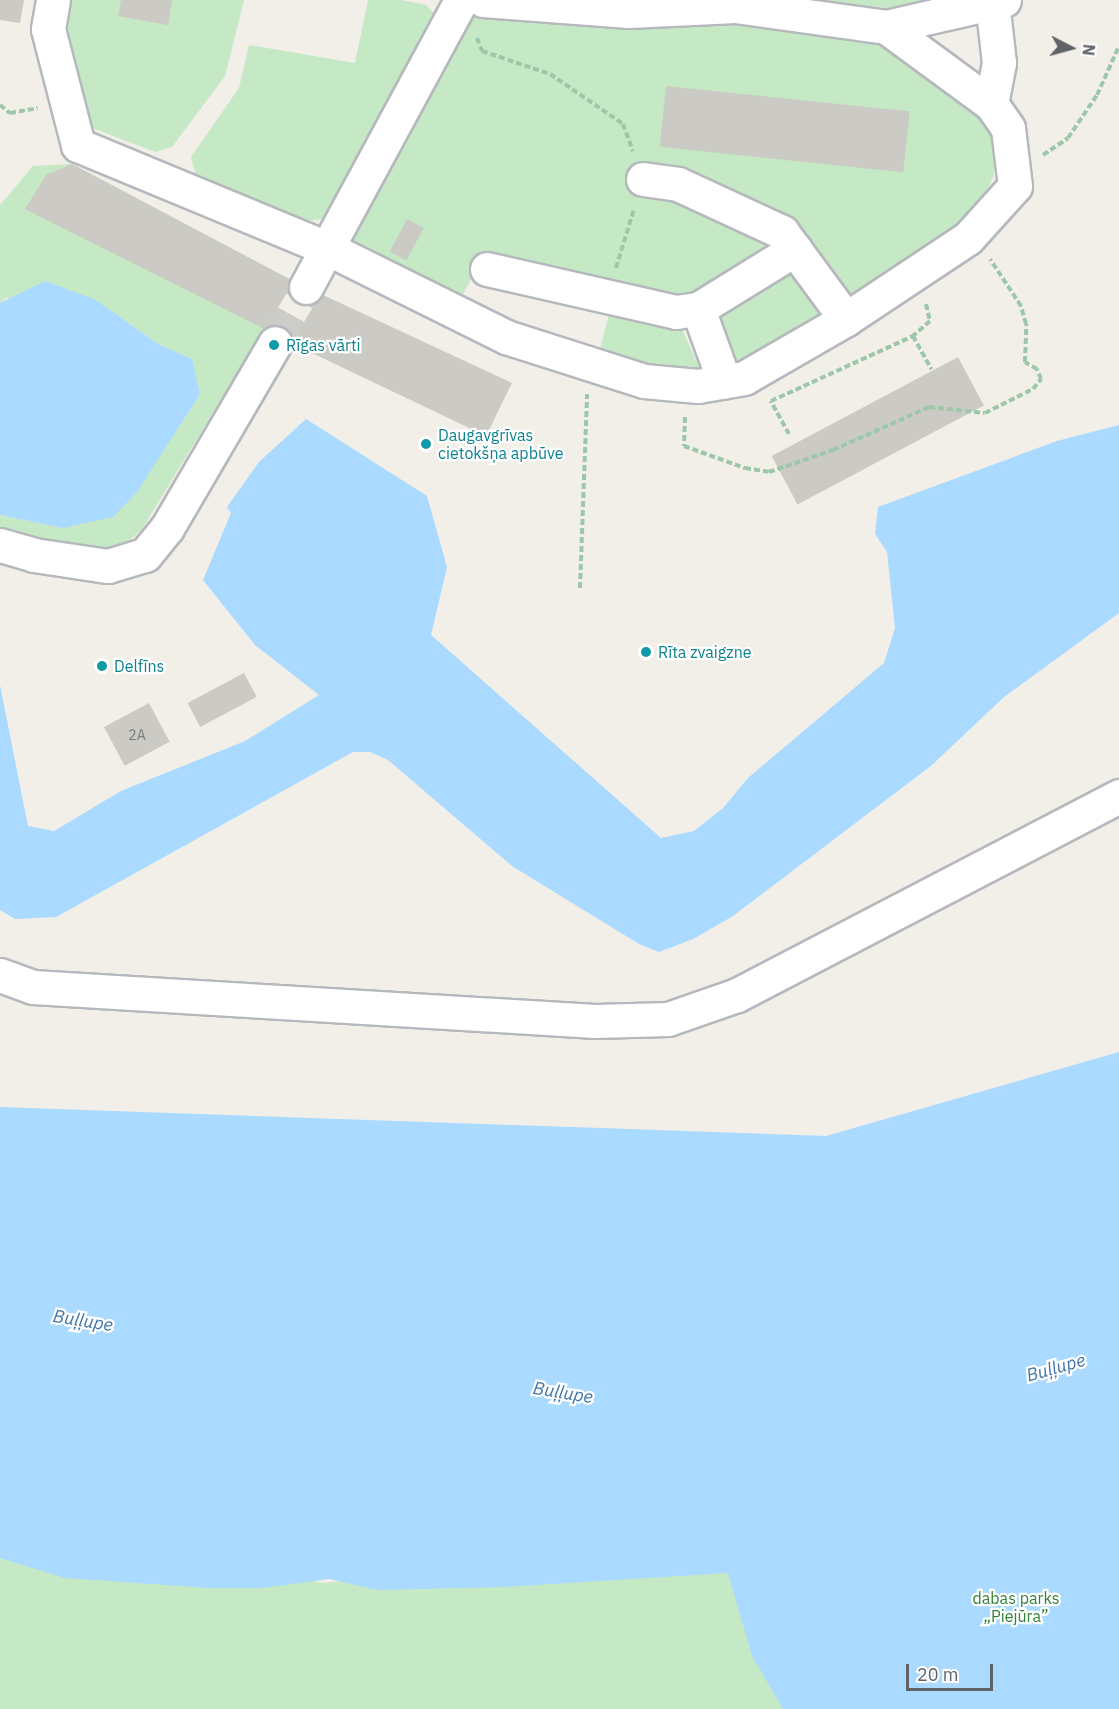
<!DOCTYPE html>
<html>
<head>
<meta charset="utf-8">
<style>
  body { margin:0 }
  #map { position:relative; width:1119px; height:1709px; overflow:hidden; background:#f1efe8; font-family:"IBM Plex Sans",sans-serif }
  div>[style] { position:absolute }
  .green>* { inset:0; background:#c5e8c5 }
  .water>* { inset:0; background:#aadaff }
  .building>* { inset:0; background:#cccac5; transform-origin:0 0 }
  .minor-tunnel>* { height:33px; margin-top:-16.5px; transform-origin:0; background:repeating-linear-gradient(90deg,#ccccc8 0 33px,transparent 0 49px) }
  .path>* { height:4px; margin-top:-2px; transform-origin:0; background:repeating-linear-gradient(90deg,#9cc7a9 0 6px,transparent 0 9px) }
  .roads { filter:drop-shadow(2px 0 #b5b8bc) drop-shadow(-2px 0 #b5b8bc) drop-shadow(0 2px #b5b8bc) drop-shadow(0 -2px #b5b8bc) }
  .minor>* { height:33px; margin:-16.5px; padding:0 16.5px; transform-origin:16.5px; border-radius:16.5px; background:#fff }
  .dots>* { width:16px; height:16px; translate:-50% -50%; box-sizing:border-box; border:3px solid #fff; border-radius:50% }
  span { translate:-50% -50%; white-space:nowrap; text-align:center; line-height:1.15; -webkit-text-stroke:4.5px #fff; paint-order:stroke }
  .number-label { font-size:14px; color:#7a7d7f }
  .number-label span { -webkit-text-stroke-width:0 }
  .culture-label { font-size:16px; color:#0d838f }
  .left { translate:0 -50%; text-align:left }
  .park-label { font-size:16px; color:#348238 }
  .water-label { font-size:18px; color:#4174aa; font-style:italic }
  .north { position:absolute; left:1041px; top:18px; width:60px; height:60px; -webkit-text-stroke:4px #fff; paint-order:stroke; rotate:96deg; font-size:16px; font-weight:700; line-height:24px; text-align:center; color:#5f6368 }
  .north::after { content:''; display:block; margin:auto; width:21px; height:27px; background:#5f6368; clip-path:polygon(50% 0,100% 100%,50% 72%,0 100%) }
  .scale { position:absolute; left:906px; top:1664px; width:87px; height:27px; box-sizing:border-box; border:3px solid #5f6368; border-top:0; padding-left:8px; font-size:18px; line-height:21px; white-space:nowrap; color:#5f6368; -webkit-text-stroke:4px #fff; paint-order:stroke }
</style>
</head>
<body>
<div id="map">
  <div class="green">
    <div style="clip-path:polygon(69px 0,244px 0,225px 76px,172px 147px,155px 152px,87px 126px,63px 31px)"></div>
    <div style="clip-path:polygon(368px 0,402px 0,426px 5px,436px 15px,330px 218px,299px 222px,196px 175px,191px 157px,239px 88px,249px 45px,355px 63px)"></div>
    <div style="clip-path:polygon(584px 0,954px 0,894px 14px)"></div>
    <div style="clip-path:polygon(480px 6px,735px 13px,839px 28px,885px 48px,991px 124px,998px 143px,994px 175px,978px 209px,942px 242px,729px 373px,675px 306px,481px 261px,457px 305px,351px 253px,346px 233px,462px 14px)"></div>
    <div style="clip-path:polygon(72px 164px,293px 281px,142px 529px,121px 548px,96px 551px,0 533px,0 515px,63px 528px,192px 359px,158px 344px,96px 300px,6px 298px,0 303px,0 205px,33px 166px)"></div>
    <div style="clip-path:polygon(611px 307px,679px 323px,702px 373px,698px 381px,598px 357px)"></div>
    <div style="clip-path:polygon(0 1514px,322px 1583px,695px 1546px,1119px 1709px,0 1709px)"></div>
  </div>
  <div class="water">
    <div style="clip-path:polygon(45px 281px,96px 300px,158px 344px,192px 359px,200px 394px,137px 492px,113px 517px,63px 528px,0 515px,0 303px)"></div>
    <div style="clip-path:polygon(306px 419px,427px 496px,447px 567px,431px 635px,661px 838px,694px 831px,723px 808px,748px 778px,884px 663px,895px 628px,887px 552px,875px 534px,878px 507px,1057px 441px,1119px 425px,1119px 613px,1004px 697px,932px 765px,733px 916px,693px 939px,659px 952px,639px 944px,512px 866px,388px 760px,370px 752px,353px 752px,56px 917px,15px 919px,0 910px,0 685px,28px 826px,54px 831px,121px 791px,245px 741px,319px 695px,255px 645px,203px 580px,231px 513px,227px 507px,259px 462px)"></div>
    <div style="clip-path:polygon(1119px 1052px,1119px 1709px,783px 1709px,752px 1656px,728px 1573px,506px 1587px,377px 1590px,329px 1579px,263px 1588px,209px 1588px,65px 1578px,0 1558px,0 1107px,826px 1136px)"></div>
  </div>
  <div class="building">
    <div style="clip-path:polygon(0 0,24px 0,20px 23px,0 20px)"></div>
    <div style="clip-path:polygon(121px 0,172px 0,168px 25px,118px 16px)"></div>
    <div style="left:666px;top:86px;width:245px;height:61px;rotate:6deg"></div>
    <div style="clip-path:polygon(72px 164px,293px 281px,512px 383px,486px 436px,291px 343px,318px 299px,291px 286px,265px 329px,25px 209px,46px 175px)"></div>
    <div style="left:407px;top:219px;width:19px;height:37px;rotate:28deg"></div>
    <div style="left:958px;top:357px;width:55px;height:211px;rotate:62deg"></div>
    <div style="left:244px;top:673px;width:27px;height:64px;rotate:62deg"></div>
    <div style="left:149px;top:703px;width:44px;height:51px;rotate:62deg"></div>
  </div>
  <div class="minor-tunnel">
    <div style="left:275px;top:343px;width:64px;rotate:-61deg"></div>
  </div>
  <div class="path">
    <div style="left:477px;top:38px;width:14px;rotate:69deg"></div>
    <div style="left:482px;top:51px;width:72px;rotate:18.7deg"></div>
    <div style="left:550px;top:74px;width:88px;rotate:34.4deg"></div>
    <div style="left:623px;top:124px;width:29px;rotate:70deg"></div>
    <div style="left:0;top:105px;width:13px;rotate:39deg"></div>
    <div style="left:10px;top:113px;width:28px;rotate:-10deg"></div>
    <div style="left:1043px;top:155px;width:30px;rotate:-34deg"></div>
    <div style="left:1068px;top:138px;width:52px;rotate:-56deg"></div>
    <div style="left:1097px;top:95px;width:54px;rotate:-65.8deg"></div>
    <div style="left:616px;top:268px;width:62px;rotate:-73deg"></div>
    <div style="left:926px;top:304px;width:17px;rotate:77deg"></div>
    <div style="left:930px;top:321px;width:23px;rotate:139deg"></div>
    <div style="left:913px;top:336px;width:38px;rotate:61deg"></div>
    <div style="left:685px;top:417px;width:29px;rotate:92deg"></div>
    <div style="left:684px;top:446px;width:65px;rotate:19.8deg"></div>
    <div style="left:745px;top:468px;width:24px;rotate:9deg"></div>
    <div style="left:769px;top:472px;width:68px;rotate:-19deg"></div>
    <div style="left:833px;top:450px;width:105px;rotate:-24.1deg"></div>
    <div style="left:929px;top:407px;width:56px;rotate:6.1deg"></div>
    <div style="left:985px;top:413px;width:54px;rotate:-26.6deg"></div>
    <div style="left:1033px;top:389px;width:13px;rotate:-51deg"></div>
    <div style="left:1041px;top:379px;width:11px;rotate:-112deg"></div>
    <div style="left:1037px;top:369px;width:14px;rotate:-150deg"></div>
    <div style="left:1025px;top:362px;width:38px;rotate:-88deg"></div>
    <div style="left:1026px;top:324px;width:19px;rotate:-106deg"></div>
    <div style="left:1021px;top:306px;width:56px;rotate:-123.4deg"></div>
    <div style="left:789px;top:434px;width:38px;rotate:-119deg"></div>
    <div style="left:771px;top:401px;width:156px;rotate:-24.6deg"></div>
    <div style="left:580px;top:588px;width:194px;rotate:-87.9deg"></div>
  </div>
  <div class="roads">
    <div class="minor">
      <div style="left:53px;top:0;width:29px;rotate:100deg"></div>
      <div style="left:48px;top:29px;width:120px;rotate:75.5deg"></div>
      <div style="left:78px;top:145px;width:272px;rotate:22.5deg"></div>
      <div style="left:329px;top:249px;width:198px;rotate:26.4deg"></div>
      <div style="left:506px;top:337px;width:145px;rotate:17.7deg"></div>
      <div style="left:644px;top:381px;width:54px;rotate:5.3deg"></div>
      <div style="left:698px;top:386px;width:47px;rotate:-9.9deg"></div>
      <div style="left:744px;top:378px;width:118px;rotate:-30deg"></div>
      <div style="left:846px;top:319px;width:146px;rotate:-33.6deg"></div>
      <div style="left:968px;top:238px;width:70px;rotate:-47.9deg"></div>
      <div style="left:1015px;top:186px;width:58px;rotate:-96.9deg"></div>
      <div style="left:1008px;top:128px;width:29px;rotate:-125deg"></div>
      <div style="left:991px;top:104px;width:130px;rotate:-143.7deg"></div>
      <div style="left:483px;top:0;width:146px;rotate:4.3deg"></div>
      <div style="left:629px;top:11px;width:106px;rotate:-2.7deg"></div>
      <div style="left:735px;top:6px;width:152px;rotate:7.9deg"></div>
      <div style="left:886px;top:27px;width:121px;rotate:-12.9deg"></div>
      <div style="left:991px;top:104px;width:42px;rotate:-79deg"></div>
      <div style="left:999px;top:63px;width:61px;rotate:-96.5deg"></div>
      <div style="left:643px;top:179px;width:35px;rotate:8deg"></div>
      <div style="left:678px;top:184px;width:115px;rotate:24.8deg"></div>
      <div style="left:782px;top:232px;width:108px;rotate:53.7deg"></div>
      <div style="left:487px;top:269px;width:194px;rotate:12.8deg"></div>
      <div style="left:676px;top:312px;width:22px;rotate:-8deg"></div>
      <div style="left:698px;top:309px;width:114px;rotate:-31.7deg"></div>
      <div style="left:306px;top:287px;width:326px;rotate:-61.6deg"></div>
      <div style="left:698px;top:309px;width:77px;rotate:70.1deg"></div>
      <div style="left:0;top:545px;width:35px;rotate:16deg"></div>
      <div style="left:34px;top:555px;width:75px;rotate:8.5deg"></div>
      <div style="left:108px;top:566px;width:39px;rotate:-17deg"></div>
      <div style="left:145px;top:555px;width:35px;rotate:-51deg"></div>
      <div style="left:167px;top:528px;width:214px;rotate:-59.7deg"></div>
      <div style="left:0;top:975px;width:35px;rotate:20deg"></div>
      <div style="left:33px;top:987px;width:563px;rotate:3.46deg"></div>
      <div style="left:595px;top:1021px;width:73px;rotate:-1.6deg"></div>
      <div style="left:668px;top:1019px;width:73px;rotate:-19.2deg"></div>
      <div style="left:737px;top:995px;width:431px;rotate:-27.5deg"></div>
    </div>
  </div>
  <div class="dots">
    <div style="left:274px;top:345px;background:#0f9aa8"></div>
    <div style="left:426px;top:444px;background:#0f9aa8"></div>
    <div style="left:646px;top:652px;background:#0f9aa8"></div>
    <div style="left:102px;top:666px;background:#0f9aa8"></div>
  </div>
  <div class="number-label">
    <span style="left:137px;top:735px">2A</span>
  </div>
  <div class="culture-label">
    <span class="left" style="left:286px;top:345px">Rīgas vārti</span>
    <span class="left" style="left:438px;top:444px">Daugavgrīvas<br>cietokšņa apbūve</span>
    <span class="left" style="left:658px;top:652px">Rīta zvaigzne</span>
    <span class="left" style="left:114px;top:666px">Delfīns</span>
  </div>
  <div class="park-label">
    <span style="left:1016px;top:1607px">dabas parks<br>„Piejūra”</span>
  </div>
  <div class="water-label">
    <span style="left:83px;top:1321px;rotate:9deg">Buļļupe</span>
    <span style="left:1056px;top:1368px;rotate:-16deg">Buļļupe</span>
    <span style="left:563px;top:1393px;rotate:9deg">Buļļupe</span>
  </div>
  <div class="north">N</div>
  <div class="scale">20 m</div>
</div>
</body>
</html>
